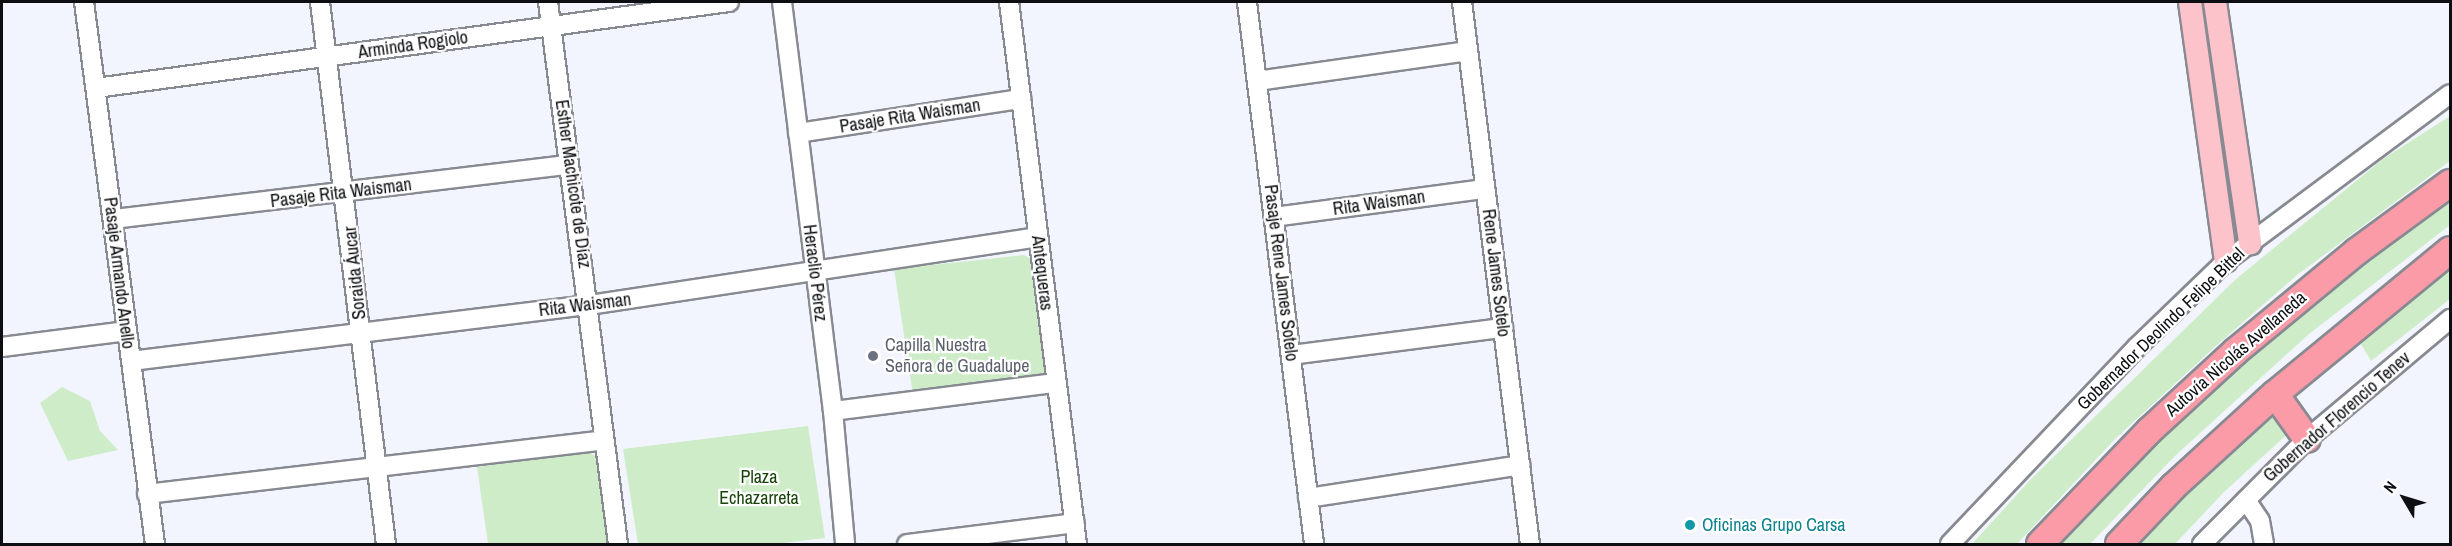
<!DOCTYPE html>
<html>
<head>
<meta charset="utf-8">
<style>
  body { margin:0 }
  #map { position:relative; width:2452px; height:546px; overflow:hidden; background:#f2f5fe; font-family:"Archivo Narrow",sans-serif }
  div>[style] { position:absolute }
  .green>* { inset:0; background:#cfecc9 }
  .roads { filter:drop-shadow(2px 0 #888a92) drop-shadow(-2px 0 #888a92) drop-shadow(0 2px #888a92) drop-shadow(0 -2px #888a92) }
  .minor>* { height:18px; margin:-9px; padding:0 9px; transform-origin:9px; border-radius:9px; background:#fff }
  .major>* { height:22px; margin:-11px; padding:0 11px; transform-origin:11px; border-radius:11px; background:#fdc3cb }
  .highway>* { height:26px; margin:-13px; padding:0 13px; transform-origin:13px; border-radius:13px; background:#fb9ba8 }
  .dots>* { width:16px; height:16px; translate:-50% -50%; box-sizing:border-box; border:3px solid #fff; border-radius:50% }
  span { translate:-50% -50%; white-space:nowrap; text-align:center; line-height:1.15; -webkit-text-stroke:4.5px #fff; paint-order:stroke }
  .street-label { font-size:18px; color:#0d0e11 }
  .worship-label { font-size:18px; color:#5b616d }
  .left { translate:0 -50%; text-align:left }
  .park-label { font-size:18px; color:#17440a }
  .culture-label { font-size:18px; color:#0d838f }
  .frame { position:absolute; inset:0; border:3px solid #0d0e11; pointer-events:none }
  .north { position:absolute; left:2374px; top:468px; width:60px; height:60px; -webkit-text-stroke:4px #fff; paint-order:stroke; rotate:308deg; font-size:16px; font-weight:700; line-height:24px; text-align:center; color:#0d0e11 }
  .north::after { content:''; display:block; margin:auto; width:21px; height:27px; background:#0d0e11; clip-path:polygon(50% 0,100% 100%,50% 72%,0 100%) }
</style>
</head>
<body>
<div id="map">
  <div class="green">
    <div style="clip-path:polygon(2450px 116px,2450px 161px,2297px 275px,2217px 345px,2116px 438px,2017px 544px,1972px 544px,2031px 479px,2236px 279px,2383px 159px)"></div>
    <div style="clip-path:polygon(2450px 193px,2450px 225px,2309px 334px,2176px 455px,2090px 544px,2053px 544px,2115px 478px,2265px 339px)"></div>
    <div style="clip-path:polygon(1024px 255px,1031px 259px,1048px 370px,1041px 379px,913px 395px,894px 269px)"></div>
    <div style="clip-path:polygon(2450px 263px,2450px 299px,2371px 361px,2361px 344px)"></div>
    <div style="clip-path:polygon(62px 387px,90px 401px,100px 431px,118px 450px,68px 461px,40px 403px)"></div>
    <div style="clip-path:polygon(2282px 408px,2293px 429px,2224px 492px,2175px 544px,2141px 544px,2213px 464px)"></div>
    <div style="clip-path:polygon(808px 426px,825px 538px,774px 544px,638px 544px,623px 449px)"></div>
    <div style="clip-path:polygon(589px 452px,598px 458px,611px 544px,488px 544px,477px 467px)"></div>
  </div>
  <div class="roads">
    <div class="minor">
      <div style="left:84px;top:2px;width:547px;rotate:82.54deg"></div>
      <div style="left:320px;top:2px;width:546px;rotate:83.06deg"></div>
      <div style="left:548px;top:2px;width:547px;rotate:82.64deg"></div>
      <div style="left:782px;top:2px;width:412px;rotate:82.9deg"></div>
      <div style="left:833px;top:411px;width:134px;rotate:84.8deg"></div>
      <div style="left:1009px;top:2px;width:546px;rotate:82.85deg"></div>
      <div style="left:1247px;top:2px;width:546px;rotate:82.95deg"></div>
      <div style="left:1462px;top:2px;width:546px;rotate:82.85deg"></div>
      <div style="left:1257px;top:81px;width:213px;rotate:-8.1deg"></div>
      <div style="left:96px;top:88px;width:639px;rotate:-7.74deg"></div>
      <div style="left:798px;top:133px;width:226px;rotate:-8.7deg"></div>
      <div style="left:1274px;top:217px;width:213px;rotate:-7.6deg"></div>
      <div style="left:113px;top:219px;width:459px;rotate:-6.8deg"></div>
      <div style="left:2px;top:347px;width:126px;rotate:-7.3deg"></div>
      <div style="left:1291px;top:355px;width:214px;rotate:-7.3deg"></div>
      <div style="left:131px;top:361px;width:461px;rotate:-7deg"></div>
      <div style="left:589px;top:305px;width:454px;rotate:-8.6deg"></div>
      <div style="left:833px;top:411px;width:225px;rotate:-7.2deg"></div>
      <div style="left:147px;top:494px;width:460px;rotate:-6.7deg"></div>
      <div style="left:1308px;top:498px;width:215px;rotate:-8.8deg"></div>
      <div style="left:2246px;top:500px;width:25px;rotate:56deg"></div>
      <div style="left:2260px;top:521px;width:23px;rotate:80deg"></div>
      <div style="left:907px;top:544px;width:169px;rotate:-7.1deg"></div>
      <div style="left:1950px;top:544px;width:272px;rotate:-46.5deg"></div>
      <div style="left:2137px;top:347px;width:124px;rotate:-44deg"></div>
      <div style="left:2226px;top:261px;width:279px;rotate:-36.7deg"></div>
      <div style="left:2202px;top:544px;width:148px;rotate:-45deg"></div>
      <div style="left:2307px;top:439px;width:187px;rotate:-40deg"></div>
    </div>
    <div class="major">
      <div style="left:2190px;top:2px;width:261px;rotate:82.1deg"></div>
      <div style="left:2215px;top:2px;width:244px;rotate:81.7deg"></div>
    </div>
    <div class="highway">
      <div style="left:2275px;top:394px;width:55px;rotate:54.6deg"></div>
      <div style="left:2040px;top:544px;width:157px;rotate:-46deg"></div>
      <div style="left:2149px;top:431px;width:118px;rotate:-42.6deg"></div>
      <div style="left:2236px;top:351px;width:156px;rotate:-39.5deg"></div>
      <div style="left:2356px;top:252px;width:117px;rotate:-36.3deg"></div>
      <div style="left:2119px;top:544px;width:79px;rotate:-46.5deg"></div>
      <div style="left:2173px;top:487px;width:138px;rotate:-42.4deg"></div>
      <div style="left:2275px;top:394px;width:227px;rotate:-39.4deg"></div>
    </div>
  </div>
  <div class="dots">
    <div style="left:873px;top:356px;background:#6b7280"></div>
    <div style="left:1690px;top:525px;background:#0f9aa8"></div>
  </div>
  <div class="street-label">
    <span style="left:413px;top:45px;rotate:-8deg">Arminda Rogiolo</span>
    <span style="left:910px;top:116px;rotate:-9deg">Pasaje Rita Waisman</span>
    <span style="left:573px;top:184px;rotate:82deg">Esther Machicote de Díaz</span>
    <span style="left:341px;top:193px;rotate:-7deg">Pasaje Rita Waisman</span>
    <span style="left:1379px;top:203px;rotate:-8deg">Rita Waisman</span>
    <span style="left:119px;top:273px;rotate:83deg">Pasaje Armando Anello</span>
    <span style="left:355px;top:273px;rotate:-96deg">Soraida Áucar</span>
    <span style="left:815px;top:273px;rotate:83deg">Heraclio Pérez</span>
    <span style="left:1042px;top:273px;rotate:83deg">Antequeras</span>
    <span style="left:1281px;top:273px;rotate:83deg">Pasaje Rene James Sotelo</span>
    <span style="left:1496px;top:273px;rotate:83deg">Rene James Sotelo</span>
    <span style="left:585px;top:305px;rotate:-7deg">Rita Waisman</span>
    <span style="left:2161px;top:329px;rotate:-44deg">Gobernador Deolindo Felipe Bittel</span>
    <span style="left:2236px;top:354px;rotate:-41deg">Autovía Nicolás Avellaneda</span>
    <span style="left:2337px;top:417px;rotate:-41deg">Gobernador Florencio Tenev</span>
  </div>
  <div class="worship-label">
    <span class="left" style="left:885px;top:356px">Capilla Nuestra<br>Señora de Guadalupe</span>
  </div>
  <div class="park-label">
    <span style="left:759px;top:488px">Plaza<br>Echazarreta</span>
  </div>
  <div class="culture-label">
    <span class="left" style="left:1702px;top:525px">Oficinas Grupo Carsa</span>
  </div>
  <div class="frame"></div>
  <div class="north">N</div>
</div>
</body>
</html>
